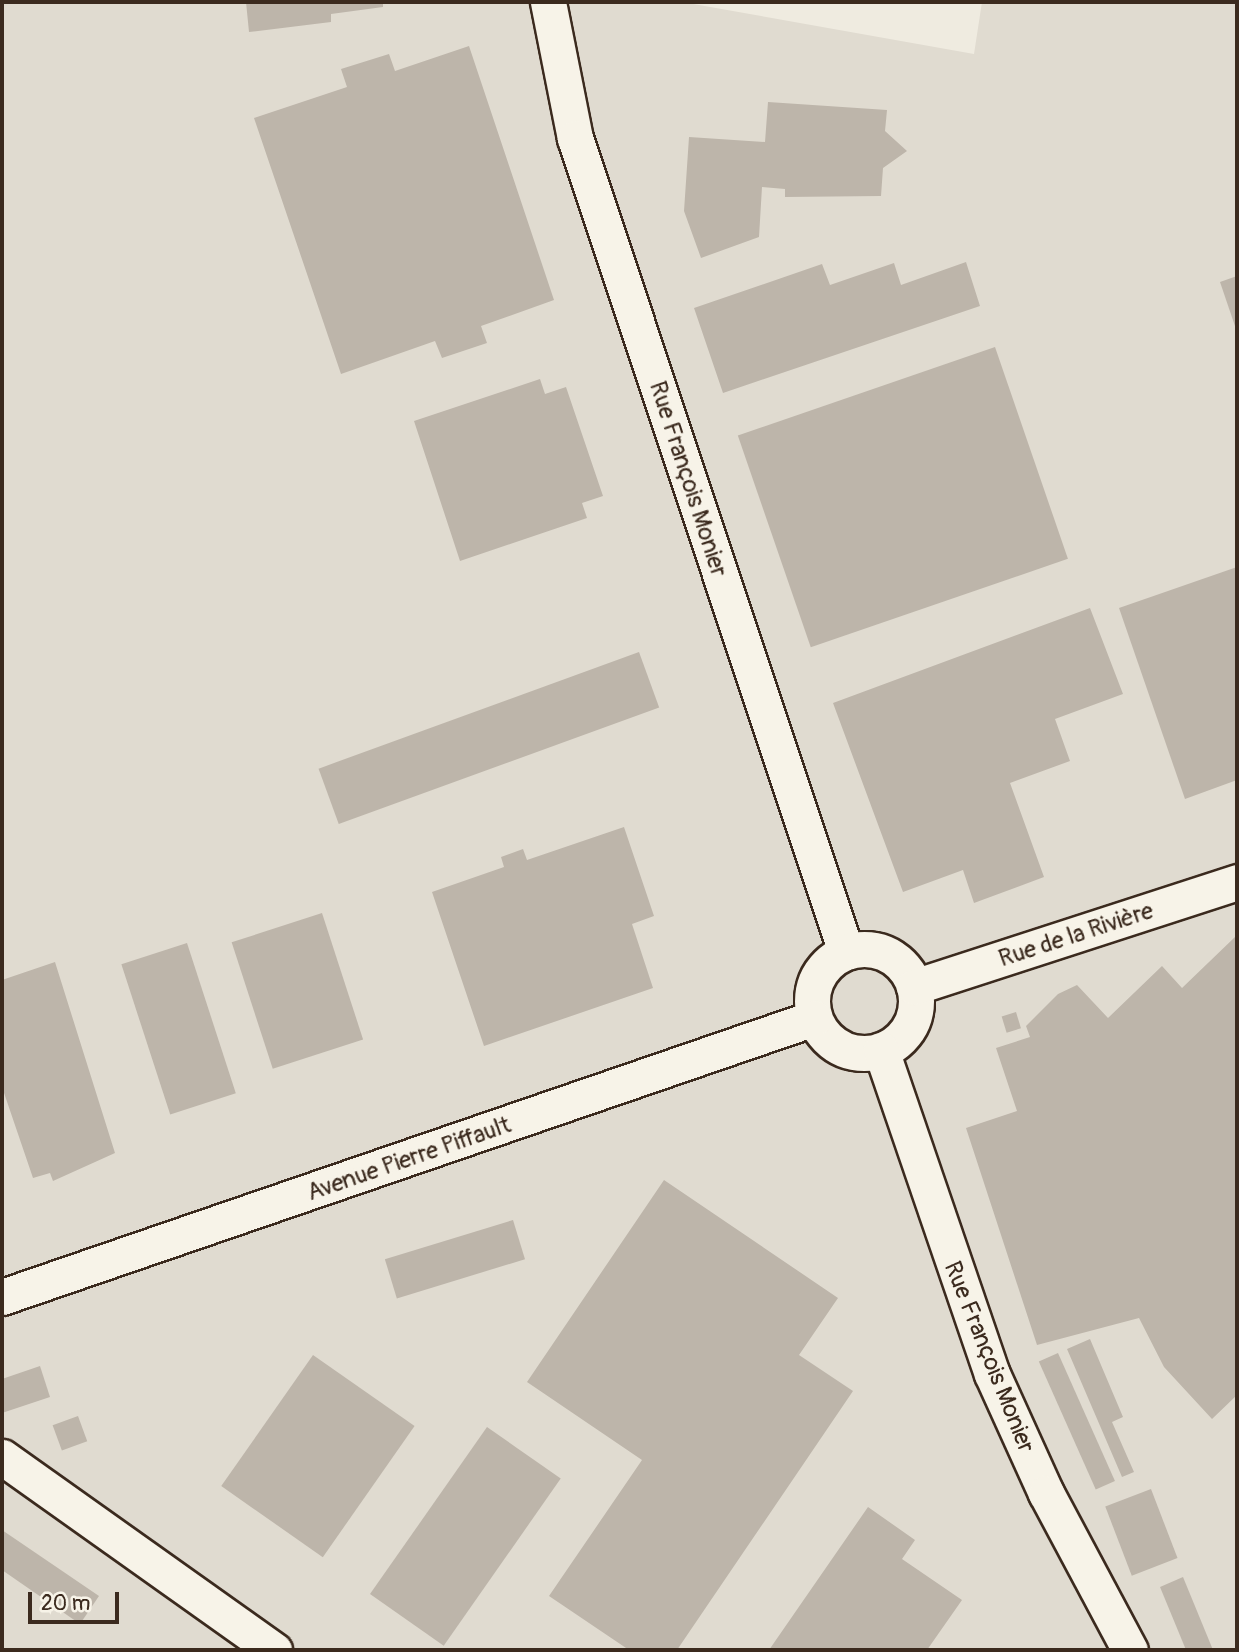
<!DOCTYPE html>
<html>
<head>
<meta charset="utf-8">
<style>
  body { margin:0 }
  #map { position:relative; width:1239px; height:1652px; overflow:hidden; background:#efebe0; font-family:Pangolin,sans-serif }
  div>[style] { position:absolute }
  .built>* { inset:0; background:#e0dbd0 }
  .building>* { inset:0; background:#bdb5aa; transform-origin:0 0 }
  .roads { filter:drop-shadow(2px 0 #3b2a1e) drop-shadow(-2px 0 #3b2a1e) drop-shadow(0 2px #3b2a1e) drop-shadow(0 -2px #3b2a1e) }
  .minor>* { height:35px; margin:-17.5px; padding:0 17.5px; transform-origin:17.5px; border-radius:17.5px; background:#f7f3e8 }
  .minor>.ring { margin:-17.5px; padding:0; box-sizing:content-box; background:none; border:35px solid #f7f3e8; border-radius:50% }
  span { translate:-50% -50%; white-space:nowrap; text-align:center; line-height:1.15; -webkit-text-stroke:5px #f7f3e8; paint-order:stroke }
  .street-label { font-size:24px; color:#3b2a1e }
  .frame { position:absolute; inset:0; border:4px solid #3b2a1e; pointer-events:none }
  .scale { position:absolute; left:28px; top:1592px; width:91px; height:32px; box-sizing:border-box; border:4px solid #3b2a1e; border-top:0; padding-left:9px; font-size:21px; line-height:24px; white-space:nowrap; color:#3b2a1e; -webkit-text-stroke:5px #f7f3e8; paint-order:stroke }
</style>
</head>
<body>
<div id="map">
  <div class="built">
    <div style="clip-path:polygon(2px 2px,682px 2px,974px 54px,982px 2px,1237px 2px,1237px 1650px,2px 1650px)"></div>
  </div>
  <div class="building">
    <div style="clip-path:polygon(246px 2px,383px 2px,383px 7px,331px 14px,331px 22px,249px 32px)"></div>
    <div style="clip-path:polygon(469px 46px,554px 300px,481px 326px,487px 343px,442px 358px,435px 341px,341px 374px,254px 118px,347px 87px,341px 69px,389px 54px,395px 71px)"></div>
    <div style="clip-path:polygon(768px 102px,887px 110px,885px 131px,907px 151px,883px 168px,881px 196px,785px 197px,785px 189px,762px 187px,759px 237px,701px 258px,684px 211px,689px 137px,765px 142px)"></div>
    <div style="clip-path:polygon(966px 262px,980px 306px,723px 393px,694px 308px,822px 264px,830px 285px,894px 263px,901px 285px)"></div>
    <div style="clip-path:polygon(1237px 276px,1237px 332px,1220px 282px)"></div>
    <div style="left:995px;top:347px;width:224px;height:272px;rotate:71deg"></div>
    <div style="clip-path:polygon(540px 379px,545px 394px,566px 387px,603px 496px,582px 503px,587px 518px,460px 561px,414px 421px)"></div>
    <div style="clip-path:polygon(1237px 567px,1237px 780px,1185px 799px,1119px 608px)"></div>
    <div style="clip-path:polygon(1090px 608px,1123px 694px,1055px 719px,1070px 761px,1010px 783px,1044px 877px,974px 903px,963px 870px,903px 892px,833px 703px)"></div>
    <div style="left:639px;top:652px;width:59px;height:341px;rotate:70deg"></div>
    <div style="clip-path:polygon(624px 827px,654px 916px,632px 924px,653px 988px,484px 1046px,432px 892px,504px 867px,501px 857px,523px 849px,527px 860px)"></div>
    <div style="left:322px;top:913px;width:133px;height:95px;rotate:72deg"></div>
    <div style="clip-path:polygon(1235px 937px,1237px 1395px,1212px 1419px,1164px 1367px,1139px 1318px,1037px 1345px,966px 1128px,1017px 1111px,996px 1048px,1030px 1037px,1026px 1026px,1058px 994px,1077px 985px,1108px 1018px,1162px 966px,1182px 988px)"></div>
    <div style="left:187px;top:943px;width:158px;height:69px;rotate:72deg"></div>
    <div style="clip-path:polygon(55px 962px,115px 1153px,53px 1181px,50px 1173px,33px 1178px,2px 1087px,2px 980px)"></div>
    <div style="left:1016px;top:1012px;width:17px;height:15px;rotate:73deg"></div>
    <div style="clip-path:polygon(664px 1180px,838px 1298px,799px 1355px,853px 1391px,677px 1650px,629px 1650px,549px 1596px,642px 1460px,527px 1382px)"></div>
    <div style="left:513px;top:1220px;width:41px;height:134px;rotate:73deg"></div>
    <div style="clip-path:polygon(1090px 1339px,1123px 1417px,1112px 1422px,1134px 1472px,1122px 1477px,1067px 1349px)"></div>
    <div style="left:1058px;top:1353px;width:140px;height:21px;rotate:66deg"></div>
    <div style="left:313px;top:1355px;width:124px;height:160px;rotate:35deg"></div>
    <div style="clip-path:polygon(40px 1366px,50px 1397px,2px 1413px,2px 1379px)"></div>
    <div style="left:78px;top:1416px;width:27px;height:27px;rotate:70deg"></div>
    <div style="left:487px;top:1427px;width:90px;height:204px;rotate:35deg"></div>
    <div style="left:1151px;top:1489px;width:74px;height:49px;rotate:69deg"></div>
    <div style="clip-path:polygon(868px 1507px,915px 1540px,902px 1559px,962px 1600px,927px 1650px,769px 1650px)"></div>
    <div style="clip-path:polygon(2px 1530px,99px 1596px,80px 1624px,2px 1570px)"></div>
    <div style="clip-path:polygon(1183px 1577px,1213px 1650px,1186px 1650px,1160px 1587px)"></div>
  </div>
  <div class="roads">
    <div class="minor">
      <div style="left:548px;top:2px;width:139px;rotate:78.8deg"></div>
      <div style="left:575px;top:138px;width:858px;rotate:71.59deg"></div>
      <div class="ring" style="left:812px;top:949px;width:69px;height:69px"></div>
      <div style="left:914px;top:987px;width:340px;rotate:-18deg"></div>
      <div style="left:881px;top:1050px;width:342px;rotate:71.1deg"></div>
      <div style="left:992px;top:1374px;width:131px;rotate:65.6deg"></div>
      <div style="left:1046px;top:1493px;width:178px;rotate:61.9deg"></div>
      <div style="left:2px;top:1297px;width:859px;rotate:-18.96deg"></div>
      <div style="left:2px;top:1457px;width:334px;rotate:35.4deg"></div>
    </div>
  </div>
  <div class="street-label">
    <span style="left:688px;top:479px;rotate:72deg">Rue François Monier</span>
    <span style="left:1076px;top:935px;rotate:-18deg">Rue de la Rivière</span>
    <span style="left:409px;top:1159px;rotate:-19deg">Avenue Pierre Piffault</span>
    <span style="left:989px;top:1357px;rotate:68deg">Rue François Monier</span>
  </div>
  <div class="frame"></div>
  <div class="scale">20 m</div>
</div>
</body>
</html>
